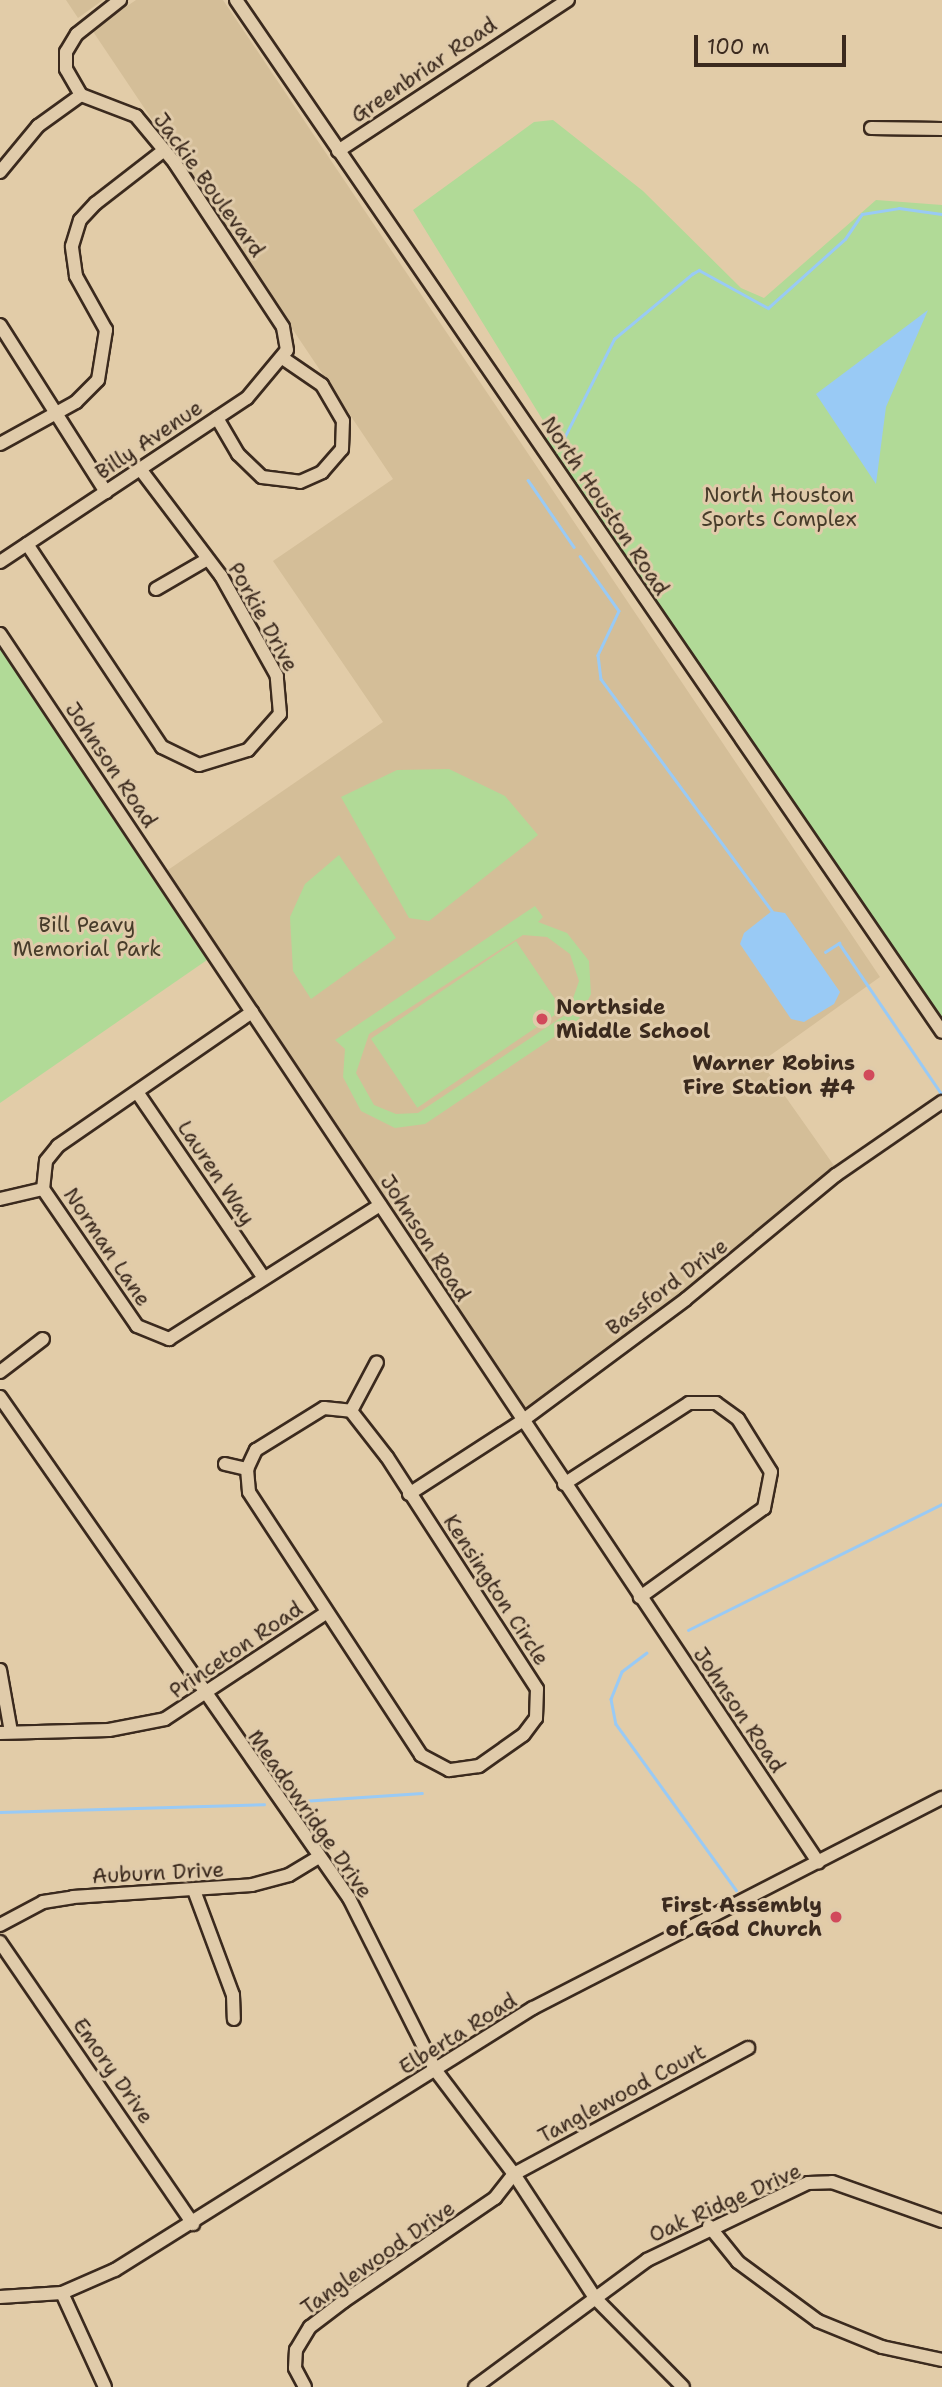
<!DOCTYPE html>
<html>
<head>
<meta charset="utf-8">
<style>
  body { margin:0 }
  #map { position:relative; width:942px; height:2387px; overflow:hidden; background:#e2cca8; font-family:"Shantell Sans",sans-serif }
  div>[style] { position:absolute }
  .built>* { inset:0; background:#d4be98 }
  .green>* { inset:0; background:#b1da97; transform-origin:0 0 }
  .water>* { inset:0; background:#99caf5 }
  .stream>* { height:2.5px; margin:-1.25px; padding:0 1.25px; transform-origin:1.25px; border-radius:1.25px; background:#99caf5 }
  .roads { filter:drop-shadow(2px 0 #3b2a1e) drop-shadow(-2px 0 #3b2a1e) drop-shadow(0 2px #3b2a1e) drop-shadow(0 -2px #3b2a1e) }
  .minor>* { height:12px; margin:-6px; padding:0 6px; transform-origin:6px; border-radius:6px; background:#e0cbaa }
  .dots>* { width:19px; height:19px; translate:-50% -50%; box-sizing:border-box; border:4px solid #e0cbaa; border-radius:50% }
  span { translate:-50% -50%; white-space:nowrap; text-align:center; line-height:1.15; -webkit-text-stroke:6px #e0cbaa; paint-order:stroke }
  .street-label { font-size:21px; color:#3b2a1e }
  .park-label { font-size:21px; color:#473c2a }
  .poi-label { font-size:21px; color:#3b2a1e; font-weight:700 }
  .left { translate:0 -50%; text-align:left }
  .right { translate:-100% -50%; text-align:right }
  .scale { position:absolute; left:694px; top:35px; width:152px; height:32px; box-sizing:border-box; border:4px solid #3b2a1e; border-top:0; padding-left:9px; font-size:21px; line-height:24px; white-space:nowrap; color:#3b2a1e; -webkit-text-stroke:5px #e0cbaa; paint-order:stroke }
</style>
</head>
<body>
<div id="map">
  <div class="built">
    <div style="clip-path:polygon(66px 0,103px 0,78px 18px)"></div>
    <div style="clip-path:polygon(136px 0,223px 0,880px 977px,761px 1062px,835px 1167px,716px 1270px,524px 1411px,165px 872px,383px 722px,273px 561px,393px 479px,92px 30px)"></div>
  </div>
  <div class="green">
    <div style="clip-path:polygon(553px 120px,643px 191px,741px 288px,764px 298px,876px 200px,942px 205px,942px 1033px,538px 443px,552px 435px,413px 210px,534px 122px)"></div>
    <div style="clip-path:polygon(0 649px,207px 960px,0 1103px)"></div>
    <div style="clip-path:polygon(449px 769px,505px 796px,538px 835px,429px 921px,409px 918px,341px 797px,397px 770px)"></div>
    <div style="clip-path:polygon(339px 855px,396px 938px,311px 999px,293px 971px,290px 917px,305px 884px)"></div>
    <div style="clip-path:polygon(evenodd,535px 906px,543px 917px,538px 922px,567px 933px,589px 961px,591px 994px,578px 1021px,425px 1124px,395px 1128px,361px 1111px,343px 1077px,345px 1049px,335px 1040px,535px 906px,523px 935px,547px 937px,570px 954px,579px 981px,568px 1013px,418px 1113px,396px 1114px,374px 1105px,356px 1073px,369px 1034px,523px 935px)"></div>
    <div style="left:516px;top:941px;width:83px;height:175px;rotate:56deg"></div>
  </div>
  <div class="water">
    <div style="clip-path:polygon(928px 310px,886px 407px,876px 484px,816px 394px)"></div>
    <div style="clip-path:polygon(772px 911px,785px 913px,840px 992px,834px 1004px,804px 1022px,791px 1019px,740px 944px,744px 933px)"></div>
  </div>
  <div class="stream">
    <div style="left:561px;top:444px;width:118px;rotate:-63.2deg"></div>
    <div style="left:614px;top:339px;width:102px;rotate:-39.8deg"></div>
    <div style="left:692px;top:274px;width:8px;rotate:-30deg"></div>
    <div style="left:699px;top:270px;width:79px;rotate:28.8deg"></div>
    <div style="left:768px;top:308px;width:103px;rotate:-41.9deg"></div>
    <div style="left:845px;top:239px;width:30px;rotate:-56deg"></div>
    <div style="left:862px;top:214px;width:37px;rotate:-9deg"></div>
    <div style="left:899px;top:208px;width:43px;rotate:7.9deg"></div>
    <div style="left:528px;top:480px;width:81px;rotate:55.5deg"></div>
    <div style="left:580px;top:556px;width:67px;rotate:54.7deg"></div>
    <div style="left:619px;top:611px;width:49px;rotate:115.5deg"></div>
    <div style="left:598px;top:655px;width:24px;rotate:83deg"></div>
    <div style="left:601px;top:679px;width:288px;rotate:53.6deg"></div>
    <div style="left:825px;top:952px;width:17px;rotate:-33deg"></div>
    <div style="left:839px;top:943px;width:181px;rotate:55.8deg"></div>
    <div style="left:688px;top:1630px;width:284px;rotate:-26.4deg"></div>
    <div style="left:647px;top:1653px;width:31px;rotate:143deg"></div>
    <div style="left:622px;top:1672px;width:29px;rotate:112deg"></div>
    <div style="left:611px;top:1699px;width:25px;rotate:79deg"></div>
    <div style="left:616px;top:1724px;width:205px;rotate:54.1deg"></div>
    <div style="left:302px;top:1801px;width:120px;rotate:-3.8deg"></div>
    <div style="left:0;top:1812px;width:264px;rotate:-1.7deg"></div>
  </div>
  <div class="roads">
    <div class="minor">
      <div style="left:236px;top:0;width:1250px;rotate:55.62deg"></div>
      <div style="left:871px;top:128px;width:71px;rotate:0.8deg"></div>
      <div style="left:338px;top:151px;width:275px;rotate:-33.3deg"></div>
      <div style="left:0;top:172px;width:60px;rotate:-50.4deg"></div>
      <div style="left:38px;top:126px;width:53px;rotate:-35.8deg"></div>
      <div style="left:0;top:325px;width:198px;rotate:57.6deg"></div>
      <div style="left:217px;top:418px;width:42px;rotate:59.7deg"></div>
      <div style="left:238px;top:454px;width:33px;rotate:44deg"></div>
      <div style="left:262px;top:477px;width:38px;rotate:7deg"></div>
      <div style="left:300px;top:482px;width:24px;rotate:-24deg"></div>
      <div style="left:322px;top:472px;width:30px;rotate:-49deg"></div>
      <div style="left:342px;top:449px;width:28px;rotate:-88deg"></div>
      <div style="left:343px;top:421px;width:42px;rotate:-120.3deg"></div>
      <div style="left:322px;top:385px;width:46px;rotate:-145.6deg"></div>
      <div style="left:0;top:444px;width:87px;rotate:-28.9deg"></div>
      <div style="left:76px;top:402px;width:31px;rotate:-45deg"></div>
      <div style="left:98px;top:380px;width:51px;rotate:-80.9deg"></div>
      <div style="left:106px;top:330px;width:62px;rotate:-119.1deg"></div>
      <div style="left:76px;top:276px;width:30px;rotate:-98deg"></div>
      <div style="left:72px;top:246px;width:27px;rotate:-73deg"></div>
      <div style="left:80px;top:220px;width:23px;rotate:-47deg"></div>
      <div style="left:96px;top:203px;width:85px;rotate:-37.8deg"></div>
      <div style="left:27px;top:544px;width:244px;rotate:56.4deg"></div>
      <div style="left:162px;top:747px;width:41px;rotate:25.9deg"></div>
      <div style="left:199px;top:765px;width:51px;rotate:-17deg"></div>
      <div style="left:248px;top:750px;width:48px;rotate:-48.4deg"></div>
      <div style="left:280px;top:714px;width:38px;rotate:-95deg"></div>
      <div style="left:277px;top:676px;width:115px;rotate:-119.2deg"></div>
      <div style="left:221px;top:576px;width:134px;rotate:-127.1deg"></div>
      <div style="left:0;top:562px;width:296px;rotate:-33.6deg"></div>
      <div style="left:247px;top:398px;width:62px;rotate:-50.2deg"></div>
      <div style="left:287px;top:350px;width:23px;rotate:-100deg"></div>
      <div style="left:283px;top:327px;width:196px;rotate:-123.4deg"></div>
      <div style="left:175px;top:163px;width:61px;rotate:-129.7deg"></div>
      <div style="left:136px;top:116px;width:59px;rotate:-159.1deg"></div>
      <div style="left:81px;top:95px;width:30px;rotate:-120deg"></div>
      <div style="left:66px;top:69px;width:17px;rotate:-90deg"></div>
      <div style="left:66px;top:52px;width:21px;rotate:-59deg"></div>
      <div style="left:77px;top:34px;width:55px;rotate:-38.3deg"></div>
      <div style="left:156px;top:589px;width:58px;rotate:-30.1deg"></div>
      <div style="left:0;top:634px;width:1476px;rotate:56.33deg"></div>
      <div style="left:252px;top:1012px;width:236px;rotate:145.4deg"></div>
      <div style="left:58px;top:1146px;width:19px;rotate:129deg"></div>
      <div style="left:46px;top:1161px;width:28px;rotate:96deg"></div>
      <div style="left:43px;top:1189px;width:166px;rotate:55.5deg"></div>
      <div style="left:137px;top:1326px;width:35px;rotate:22deg"></div>
      <div style="left:169px;top:1339px;width:250px;rotate:-32.4deg"></div>
      <div style="left:137px;top:1092px;width:224px;rotate:55.7deg"></div>
      <div style="left:0;top:1199px;width:44px;rotate:-13.1deg"></div>
      <div style="left:0;top:1372px;width:54px;rotate:-37.5deg"></div>
      <div style="left:0;top:1397px;width:611px;rotate:55.14deg"></div>
      <div style="left:349px;top:1898px;width:194px;rotate:63.3deg"></div>
      <div style="left:436px;top:2071px;width:129px;rotate:52.9deg"></div>
      <div style="left:514px;top:2174px;width:148px;rotate:56.8deg"></div>
      <div style="left:595px;top:2298px;width:125px;rotate:45.3deg"></div>
      <div style="left:324px;top:1408px;width:27px;rotate:6deg"></div>
      <div style="left:351px;top:1411px;width:58px;rotate:52deg"></div>
      <div style="left:387px;top:1457px;width:276px;rotate:57.1deg"></div>
      <div style="left:537px;top:1689px;width:29px;rotate:92deg"></div>
      <div style="left:536px;top:1718px;width:21px;rotate:127deg"></div>
      <div style="left:523px;top:1735px;width:54px;rotate:144.8deg"></div>
      <div style="left:479px;top:1766px;width:30px;rotate:172deg"></div>
      <div style="left:449px;top:1770px;width:32px;rotate:-152deg"></div>
      <div style="left:421px;top:1755px;width:314px;rotate:-123.2deg"></div>
      <div style="left:249px;top:1492px;width:23px;rotate:-95deg"></div>
      <div style="left:247px;top:1469px;width:21px;rotate:-65deg"></div>
      <div style="left:256px;top:1450px;width:80px;rotate:-31.7deg"></div>
      <div style="left:351px;top:1411px;width:55px;rotate:-62deg"></div>
      <div style="left:225px;top:1464px;width:23px;rotate:13deg"></div>
      <div style="left:564px;top:1484px;width:149px;rotate:-32.9deg"></div>
      <div style="left:689px;top:1403px;width:27px"></div>
      <div style="left:716px;top:1403px;width:27px;rotate:36deg"></div>
      <div style="left:738px;top:1419px;width:62px;rotate:58.1deg"></div>
      <div style="left:771px;top:1472px;width:37px;rotate:101deg"></div>
      <div style="left:764px;top:1508px;width:153px;rotate:144.3deg"></div>
      <div style="left:409px;top:1494px;width:135px;rotate:-32.9deg"></div>
      <div style="left:522px;top:1421px;width:204px;rotate:-36.6deg"></div>
      <div style="left:686px;top:1299px;width:195px;rotate:-39.6deg"></div>
      <div style="left:836px;top:1175px;width:129px;rotate:-34.6deg"></div>
      <div style="left:0;top:1670px;width:63px;rotate:79.9deg"></div>
      <div style="left:0;top:1733px;width:109px;rotate:-1.6deg"></div>
      <div style="left:109px;top:1730px;width:57px;rotate:-11.1deg"></div>
      <div style="left:165px;top:1719px;width:194px;rotate:-33.4deg"></div>
      <div style="left:195px;top:1893px;width:109px;rotate:69.6deg"></div>
      <div style="left:233px;top:1995px;width:24px;rotate:88deg"></div>
      <div style="left:0;top:1925px;width:49px;rotate:-28.1deg"></div>
      <div style="left:43px;top:1902px;width:30px;rotate:-9deg"></div>
      <div style="left:73px;top:1897px;width:179px;rotate:-3.8deg"></div>
      <div style="left:252px;top:1885px;width:38px;rotate:-15deg"></div>
      <div style="left:289px;top:1875px;width:35px;rotate:-31deg"></div>
      <div style="left:0;top:1942px;width:342px;rotate:55.6deg"></div>
      <div style="left:709px;top:2226px;width:46px;rotate:51.1deg"></div>
      <div style="left:738px;top:2262px;width:99px;rotate:36.4deg"></div>
      <div style="left:818px;top:2321px;width:69px;rotate:22.1deg"></div>
      <div style="left:882px;top:2347px;width:61px;rotate:12.2deg"></div>
      <div style="left:62px;top:2293px;width:103px;rotate:65.4deg"></div>
      <div style="left:0;top:2297px;width:62px;rotate:-3.7deg"></div>
      <div style="left:62px;top:2293px;width:58px;rotate:-23.5deg"></div>
      <div style="left:115px;top:2270px;width:493px;rotate:-32.1deg"></div>
      <div style="left:533px;top:2008px;width:460px;rotate:-27.2deg"></div>
      <div style="left:305px;top:2387px;width:21px;rotate:-118deg"></div>
      <div style="left:295px;top:2368px;width:18px;rotate:-87deg"></div>
      <div style="left:296px;top:2350px;width:27px;rotate:-59deg"></div>
      <div style="left:310px;top:2327px;width:43px;rotate:-37.4deg"></div>
      <div style="left:344px;top:2301px;width:183px;rotate:-34.3deg"></div>
      <div style="left:495px;top:2198px;width:31px;rotate:-52deg"></div>
      <div style="left:514px;top:2174px;width:266px;rotate:-28.3deg"></div>
      <div style="left:475px;top:2387px;width:214px;rotate:-36.4deg"></div>
      <div style="left:647px;top:2260px;width:178px;rotate:-25.6deg"></div>
      <div style="left:808px;top:2183px;width:24px;rotate:-2deg"></div>
      <div style="left:832px;top:2182px;width:117px;rotate:19.5deg"></div>
    </div>
  </div>
  <div class="dots">
    <div style="left:542px;top:1019px;background:#d1495b"></div>
    <div style="left:869px;top:1075px;background:#d1495b"></div>
    <div style="left:836px;top:1917px;background:#d1495b"></div>
  </div>
  <div class="street-label">
    <span style="left:424px;top:70px;rotate:-34deg">Greenbriar Road</span>
    <span style="left:209px;top:185px;rotate:54deg">Jackie Boulevard</span>
    <span style="left:149px;top:440px;rotate:-34deg">Billy Avenue</span>
    <span style="left:605px;top:506px;rotate:56deg">North Houston Road</span>
    <span style="left:263px;top:617px;rotate:61deg">Porkie Drive</span>
    <span style="left:111px;top:765px;rotate:56deg">Johnson Road</span>
    <span style="left:216px;top:1173px;rotate:56deg">Lauren Way</span>
    <span style="left:425px;top:1238px;rotate:57deg">Johnson Road</span>
    <span style="left:107px;top:1247px;rotate:56deg">Norman Lane</span>
    <span style="left:667px;top:1287px;rotate:-37deg">Bassford Drive</span>
    <span style="left:496px;top:1590px;rotate:57deg">Kensington Circle</span>
    <span style="left:236px;top:1650px;rotate:-34deg">Princeton Road</span>
    <span style="left:739px;top:1710px;rotate:56deg">Johnson Road</span>
    <span style="left:310px;top:1814px;rotate:55deg">Meadowridge Drive</span>
    <span style="left:158px;top:1873px;rotate:-3deg">Auburn Drive</span>
    <span style="left:458px;top:2034px;rotate:-32deg">Elberta Road</span>
    <span style="left:113px;top:2071px;rotate:55deg">Emory Drive</span>
    <span style="left:622px;top:2094px;rotate:-28deg">Tanglewood Court</span>
    <span style="left:725px;top:2203px;rotate:-24deg">Oak Ridge Drive</span>
    <span style="left:378px;top:2258px;rotate:-35deg">Tanglewood Drive</span>
  </div>
  <div class="park-label">
    <span style="left:779px;top:507px">North Houston<br>Sports Complex</span>
    <span style="left:87px;top:937px">Bill Peavy<br>Memorial Park</span>
  </div>
  <div class="poi-label">
    <span class="left" style="left:556px;top:1019px">Northside<br>Middle School</span>
    <span class="right" style="left:855px;top:1075px">Warner Robins<br>Fire Station #4</span>
    <span class="right" style="left:822px;top:1917px">First Assembly<br>of God Church</span>
  </div>
  <div class="scale">100 m</div>
</div>
</body>
</html>
